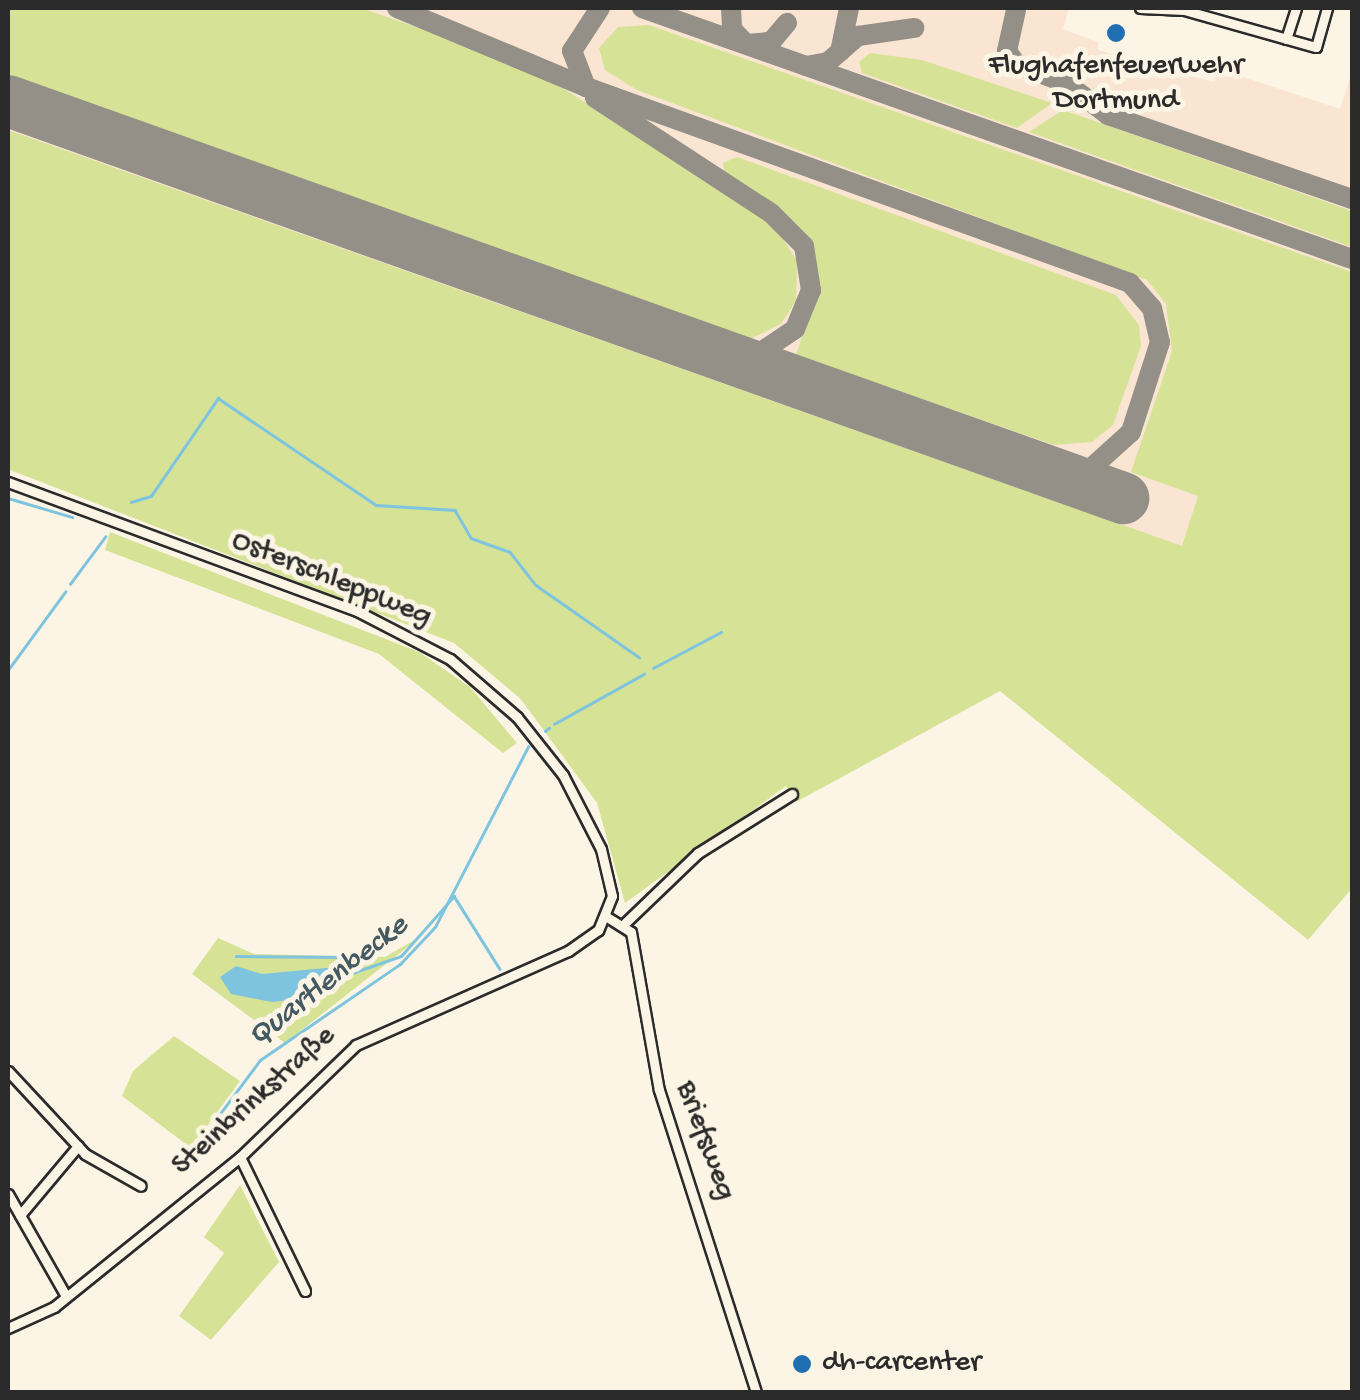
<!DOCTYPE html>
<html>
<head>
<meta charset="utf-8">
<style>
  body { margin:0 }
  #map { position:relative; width:1360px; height:1400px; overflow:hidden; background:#fcf5e5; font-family:"Gochi Hand",sans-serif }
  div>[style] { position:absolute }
  .built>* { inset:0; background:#f9e5d1 }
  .green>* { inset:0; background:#d6e396 }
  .water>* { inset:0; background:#7ec4de }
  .stream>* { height:2.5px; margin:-1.25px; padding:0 1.25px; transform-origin:1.25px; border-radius:1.25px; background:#7ec4de }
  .taxiway>* { height:20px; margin:-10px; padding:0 10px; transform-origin:10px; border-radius:10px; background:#949088 }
  .runway>* { height:52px; margin:-26px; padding:0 26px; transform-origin:26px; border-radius:26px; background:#949088 }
  .roads { filter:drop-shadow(2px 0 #2b2b2b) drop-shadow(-2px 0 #2b2b2b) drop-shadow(0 2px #2b2b2b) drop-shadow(0 -2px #2b2b2b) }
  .minor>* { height:9px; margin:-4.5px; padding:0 4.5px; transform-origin:4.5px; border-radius:4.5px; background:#fcf5e5 }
  .dots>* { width:28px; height:28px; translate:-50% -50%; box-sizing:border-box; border:5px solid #fcf5e5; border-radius:50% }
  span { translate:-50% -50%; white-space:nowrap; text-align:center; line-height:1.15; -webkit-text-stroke:10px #fcf5e5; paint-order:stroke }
  .poi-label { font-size:30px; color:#2b2b2b }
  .left { translate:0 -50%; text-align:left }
  .street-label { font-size:30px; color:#2b2b2b }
  .water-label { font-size:32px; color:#445961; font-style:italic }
  .frame { position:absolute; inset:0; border:10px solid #2b2b2b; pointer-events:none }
</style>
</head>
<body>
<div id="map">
  <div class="built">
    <div style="clip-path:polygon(8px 8px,1069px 8px,1063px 29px,1098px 42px,1098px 50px,1214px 82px,1219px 69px,1340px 109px,1352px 71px,1352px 878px,1009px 686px,786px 768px,608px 814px,506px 681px,424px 618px,8px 470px)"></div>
  </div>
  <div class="green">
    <div style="clip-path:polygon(8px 8px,361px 8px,494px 54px,554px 82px,776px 228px,797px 261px,796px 301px,781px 324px,750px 339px,8px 74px)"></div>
    <div style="clip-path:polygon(649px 25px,1352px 272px,1352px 888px,1308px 940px,1000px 691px,796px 802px,786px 786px,625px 903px,597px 803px,521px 699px,454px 643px,8px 469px,8px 130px,1182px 546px,1198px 496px,1131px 472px,1172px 351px,1166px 304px,1147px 280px,637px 90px,605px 70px,599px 48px,618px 27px)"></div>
    <div style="clip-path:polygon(870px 53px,922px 60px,1052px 103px,1017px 128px,862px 73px,859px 62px)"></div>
    <div style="clip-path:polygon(1063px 110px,1352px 211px,1352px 247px,1029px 132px)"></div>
    <div style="clip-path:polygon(737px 157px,1116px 295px,1139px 325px,1141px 346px,1113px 425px,1092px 442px,1054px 445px,796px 355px,816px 294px,813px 251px,798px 227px,725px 174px,723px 163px)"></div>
    <div style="clip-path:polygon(110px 532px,419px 652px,470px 687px,517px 743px,503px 753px,379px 654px,105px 550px)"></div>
    <div style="clip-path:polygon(423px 935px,285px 1043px,192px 974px,218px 938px,254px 954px,385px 957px)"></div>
    <div style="clip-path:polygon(174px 1036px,240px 1081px,191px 1148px,122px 1096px,133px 1071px)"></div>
    <div style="clip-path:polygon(240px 1185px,279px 1262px,211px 1340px,179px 1316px,224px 1253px,204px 1237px)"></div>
  </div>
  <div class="water">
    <div style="clip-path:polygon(236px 966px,262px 974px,347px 966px,353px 974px,326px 996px,272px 1002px,231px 994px,220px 977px)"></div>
  </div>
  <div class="stream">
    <div style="left:8px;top:498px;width:67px;rotate:16.5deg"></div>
    <div style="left:131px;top:502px;width:21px;rotate:-17deg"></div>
    <div style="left:151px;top:496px;width:119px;rotate:-55.6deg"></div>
    <div style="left:218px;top:398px;width:191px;rotate:34.1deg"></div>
    <div style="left:376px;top:505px;width:79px;rotate:3.6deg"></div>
    <div style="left:455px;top:510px;width:32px;rotate:60deg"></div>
    <div style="left:471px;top:538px;width:41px;rotate:19.7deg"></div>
    <div style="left:510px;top:552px;width:42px;rotate:51.8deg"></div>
    <div style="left:536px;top:585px;width:126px;rotate:35deg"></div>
    <div style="left:70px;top:584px;width:59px;rotate:-53.3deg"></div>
    <div style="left:653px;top:668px;width:77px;rotate:-27.9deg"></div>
    <div style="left:8px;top:670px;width:97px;rotate:-53.8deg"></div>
    <div style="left:554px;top:724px;width:103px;rotate:-29.1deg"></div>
    <div style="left:545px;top:731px;width:5px;rotate:-37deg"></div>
    <div style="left:236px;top:956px;width:112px;rotate:0.5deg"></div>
    <div style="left:352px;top:973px;width:52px;rotate:-19.1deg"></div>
    <div style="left:401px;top:956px;width:80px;rotate:-48.5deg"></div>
    <div style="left:454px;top:896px;width:86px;rotate:57.8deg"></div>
    <div style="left:193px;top:1150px;width:112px;rotate:-53.3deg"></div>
    <div style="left:260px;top:1060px;width:170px;rotate:-34.4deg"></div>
    <div style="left:400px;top:964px;width:51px;rotate:-46.6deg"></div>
    <div style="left:435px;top:927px;width:203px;rotate:-62.7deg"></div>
  </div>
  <div class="taxiway">
    <div style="left:397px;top:8px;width:205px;rotate:22.7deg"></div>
    <div style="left:586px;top:87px;width:578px;rotate:19.81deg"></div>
    <div style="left:1130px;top:283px;width:33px;rotate:49deg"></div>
    <div style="left:1152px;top:308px;width:35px;rotate:77deg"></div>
    <div style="left:1160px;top:342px;width:95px;rotate:107.9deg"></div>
    <div style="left:1131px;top:432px;width:57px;rotate:137.9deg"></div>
    <div style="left:1089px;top:470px;width:47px;rotate:-178.8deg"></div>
    <div style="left:642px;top:8px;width:753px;rotate:19.47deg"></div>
    <div style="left:731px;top:8px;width:21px;rotate:87deg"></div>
    <div style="left:732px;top:29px;width:21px;rotate:47deg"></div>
    <div style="left:746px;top:44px;width:25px;rotate:-5deg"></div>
    <div style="left:771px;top:42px;width:25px;rotate:-50deg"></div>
    <div style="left:1016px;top:10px;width:42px;rotate:102.4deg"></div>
    <div style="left:1007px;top:51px;width:16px;rotate:55deg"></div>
    <div style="left:1016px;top:64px;width:53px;rotate:20.8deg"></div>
    <div style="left:1066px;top:83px;width:53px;rotate:37.3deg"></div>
    <div style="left:1108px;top:115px;width:258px;rotate:19deg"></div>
    <div style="left:840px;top:52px;width:45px;rotate:-78.4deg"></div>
    <div style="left:806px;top:66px;width:22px;rotate:-10deg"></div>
    <div style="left:828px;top:62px;width:40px;rotate:-41deg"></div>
    <div style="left:858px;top:36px;width:57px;rotate:-8.1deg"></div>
    <div style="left:586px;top:87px;width:39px;rotate:-111deg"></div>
    <div style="left:572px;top:51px;width:51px;rotate:-56.9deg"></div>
    <div style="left:595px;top:98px;width:210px;rotate:33.2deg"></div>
    <div style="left:771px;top:213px;width:47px;rotate:45deg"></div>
    <div style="left:804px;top:246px;width:45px;rotate:81deg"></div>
    <div style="left:811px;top:290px;width:42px;rotate:112.3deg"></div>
    <div style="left:795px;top:329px;width:40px;rotate:146deg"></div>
    <div style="left:762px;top:351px;width:42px;rotate:174.6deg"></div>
  </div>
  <div class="runway">
    <div style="left:8px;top:101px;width:1184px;rotate:19.6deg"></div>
  </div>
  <div class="roads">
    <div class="minor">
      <div style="left:1140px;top:8px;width:44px;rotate:2.6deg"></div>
      <div style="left:1184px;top:10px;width:137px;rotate:15.7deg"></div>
      <div style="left:1316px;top:47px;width:41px;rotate:-74.2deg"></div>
      <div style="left:1286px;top:39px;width:33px;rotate:-72deg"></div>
      <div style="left:8px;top:482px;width:372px;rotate:20.3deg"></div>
      <div style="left:357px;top:611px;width:105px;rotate:27.3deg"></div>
      <div style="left:450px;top:659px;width:89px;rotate:40.9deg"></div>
      <div style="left:517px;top:717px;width:74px;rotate:51.6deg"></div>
      <div style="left:563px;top:775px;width:83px;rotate:62.8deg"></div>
      <div style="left:601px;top:849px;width:48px;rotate:76.8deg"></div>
      <div style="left:612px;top:896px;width:37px;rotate:112deg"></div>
      <div style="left:598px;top:930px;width:37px;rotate:145deg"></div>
      <div style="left:568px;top:951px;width:232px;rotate:156.1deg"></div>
      <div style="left:356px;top:1045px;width:161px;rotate:136deg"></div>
      <div style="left:240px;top:1157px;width:239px;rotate:141.1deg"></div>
      <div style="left:54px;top:1307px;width:51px;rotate:155.5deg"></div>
      <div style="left:607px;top:917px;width:28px;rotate:32deg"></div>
      <div style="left:631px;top:932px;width:160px;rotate:80deg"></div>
      <div style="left:659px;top:1090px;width:317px;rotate:72.2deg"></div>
      <div style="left:625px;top:923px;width:101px;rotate:-43.8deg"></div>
      <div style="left:698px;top:853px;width:111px;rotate:-32.1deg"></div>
      <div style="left:8px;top:1071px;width:113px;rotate:47.1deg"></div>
      <div style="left:85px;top:1154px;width:64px;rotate:29.7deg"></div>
      <div style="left:240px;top:1157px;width:149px;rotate:64.1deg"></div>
      <div style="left:8px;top:1194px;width:117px;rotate:60.4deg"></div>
      <div style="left:20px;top:1215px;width:90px;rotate:-50deg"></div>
    </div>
  </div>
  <div class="dots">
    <div style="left:1116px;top:33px;background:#1f6fb2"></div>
    <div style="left:802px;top:1364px;background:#1f6fb2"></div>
  </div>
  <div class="poi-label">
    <span style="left:1116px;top:84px">Flughafenfeuerwehr<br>Dortmund</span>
    <span class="left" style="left:822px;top:1364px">dh-carcenter</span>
  </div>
  <div class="street-label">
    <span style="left:331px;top:580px;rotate:22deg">Osterschleppweg</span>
    <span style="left:255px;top:1102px;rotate:-42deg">Steinbrinkstraße</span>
    <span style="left:704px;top:1141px;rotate:70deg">Briefsweg</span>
  </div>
  <div class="water-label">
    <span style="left:329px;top:982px;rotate:-38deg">Quartlenbecke</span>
  </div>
  <div class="frame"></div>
</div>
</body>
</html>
